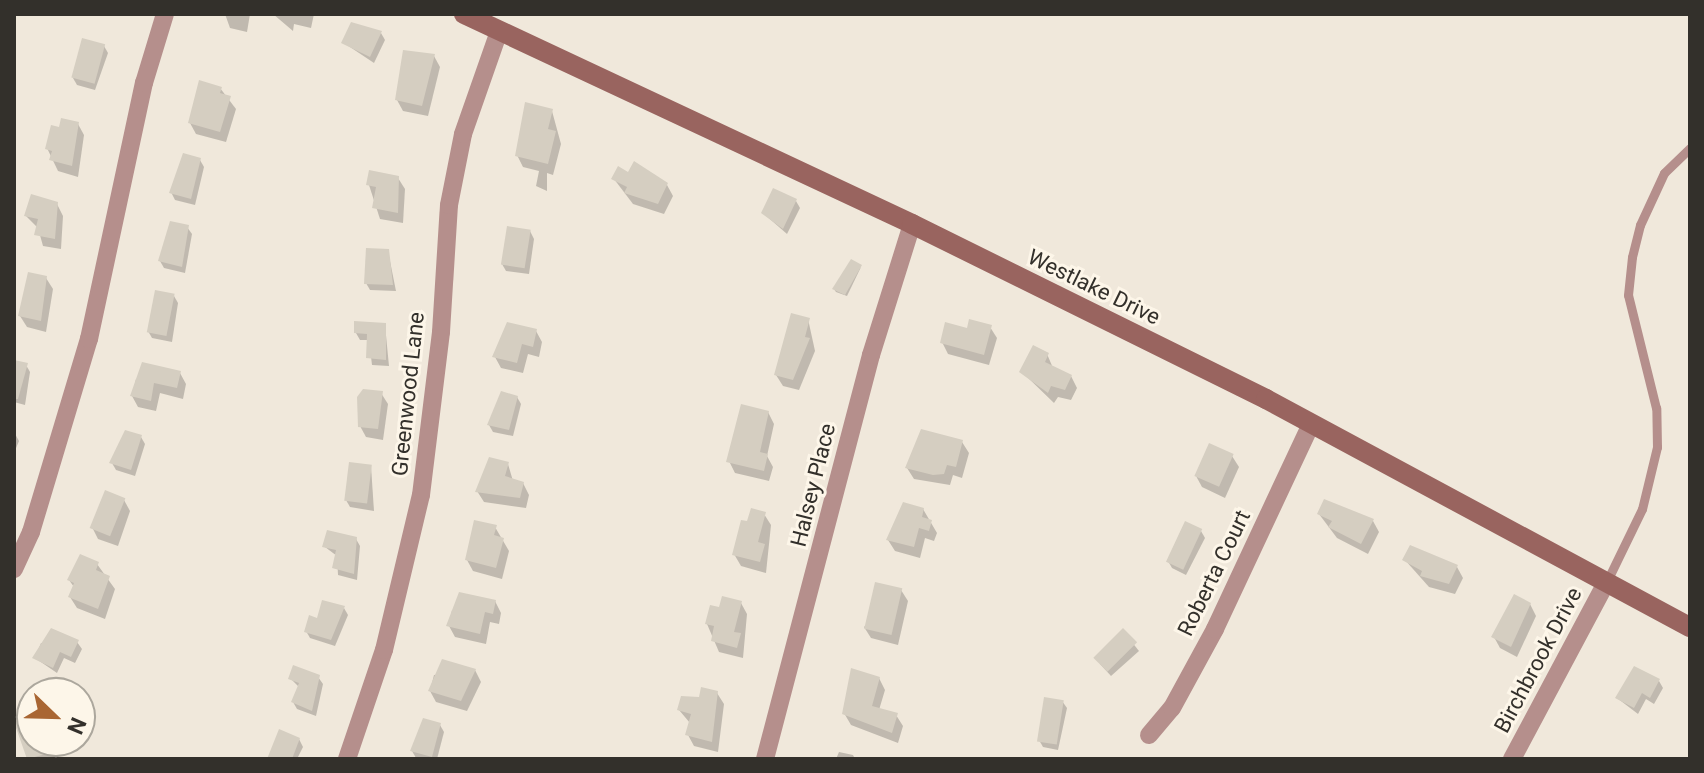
<!DOCTYPE html>
<html>
<head>
<meta charset="utf-8">
<style>
  body { margin:0 }
  #map { position:relative; width:1704px; height:773px; overflow:hidden; background:#f0e8db; font-family:Roboto,sans-serif }
  div>[style] { position:absolute }
  .shadow>* { inset:0; background:#0003 }
  .building>* { inset:0; background:#d5cec1; transform-origin:0 0 }
  .lane>* { height:9px; margin:-4.5px; padding:0 4.5px; transform-origin:4.5px; border-radius:4.5px; background:#b58f8c }
  .street>* { height:18px; margin:-9px; padding:0 9px; transform-origin:9px; border-radius:9px; background:#b58f8c }
  .secondary>* { height:20px; margin:-10px; padding:0 10px; transform-origin:10px; border-radius:10px; background:#99645f }
  span { translate:-50% -50%; white-space:nowrap; text-align:center; line-height:1.15; -webkit-text-stroke:6px #fdf6e9; paint-order:stroke }
  .street-label { font-size:22px; color:#33302b }
  .frame { position:absolute; inset:0; border:16px solid #33302b; pointer-events:none }
  .north { position:absolute; left:16px; top:677px; width:80px; height:80px; box-sizing:border-box; background:#fdf6e9; border:2px solid #aca79d; border-radius:50%; rotate:113deg; font-size:22px; font-weight:700; line-height:32px; text-align:center; color:#33302b }
  .north::after { content:''; display:block; margin:auto; width:28px; height:36px; background:#a96633; clip-path:polygon(50% 0,100% 100%,50% 72%,0 100%) }
</style>
</head>
<body>
<div id="map">
  <div class="shadow">
    <div style="clip-path:polygon(225px 14px,250px 14px,247px 32px,230px 28px)"></div>
    <div style="clip-path:polygon(273px 14px,314px 14px,311px 28px,294px 24px,293px 31px)"></div>
    <div style="clip-path:polygon(381px 33px,385px 40px,374px 63px,344px 43px)"></div>
    <div style="clip-path:polygon(104px 46px,108px 53px,95px 90px,77px 85px,73px 78px)"></div>
    <div style="clip-path:polygon(434px 56px,440px 67px,428px 116px,403px 111px,397px 100px)"></div>
    <div style="clip-path:polygon(220px 88px,236px 109px,226px 142px,196px 134px,190px 123px)"></div>
    <div style="clip-path:polygon(552px 111px,561px 144px,553px 175px,547px 173px,547px 191px,536px 186px,539px 171px,523px 167px,517px 155px)"></div>
    <div style="clip-path:polygon(78px 124px,84px 135px,78px 177px,58px 171px,47px 148px,60px 129px)"></div>
    <div style="clip-path:polygon(200px 160px,204px 167px,195px 205px,175px 200px,171px 192px)"></div>
    <div style="clip-path:polygon(398px 178px,405px 189px,403px 223px,380px 219px,369px 185px)"></div>
    <div style="clip-path:polygon(614px 179px,667px 185px,673px 196px,664px 214px,633px 204px)"></div>
    <div style="clip-path:polygon(796px 201px,800px 208px,787px 234px,763px 213px)"></div>
    <div style="clip-path:polygon(57px 204px,63px 216px,61px 249px,43px 246px,38px 228px,26px 216px)"></div>
    <div style="clip-path:polygon(187px 227px,192px 234px,185px 273px,164px 268px,160px 261px)"></div>
    <div style="clip-path:polygon(530px 231px,534px 239px,529px 274px,506px 271px,502px 264px)"></div>
    <div style="clip-path:polygon(388px 251px,396px 291px,370px 290px,366px 283px)"></div>
    <div style="clip-path:polygon(861px 267px,847px 296px,836px 292px,834px 289px)"></div>
    <div style="clip-path:polygon(46px 278px,53px 289px,46px 332px,27px 327px,20px 316px)"></div>
    <div style="clip-path:polygon(174px 296px,178px 303px,172px 342px,152px 338px,148px 331px)"></div>
    <div style="clip-path:polygon(808px 319px,815px 351px,799px 390px,783px 386px,776px 375px)"></div>
    <div style="clip-path:polygon(385px 325px,389px 366px,372px 365px,369px 340px,360px 340px,356px 333px)"></div>
    <div style="clip-path:polygon(990px 327px,997px 338px,989px 365px,948px 354px,942px 342px)"></div>
    <div style="clip-path:polygon(536px 331px,542px 342px,539px 357px,528px 354px,523px 373px,501px 368px,495px 357px)"></div>
    <div style="clip-path:polygon(1047px 354px,1053px 368px,1071px 376px,1077px 388px,1071px 400px,1058px 397px,1054px 403px,1022px 372px)"></div>
    <div style="clip-path:polygon(14px 362px,26px 365px,30px 372px,25px 405px,14px 402px)"></div>
    <div style="clip-path:polygon(180px 373px,186px 384px,183px 399px,160px 393px,156px 411px,138px 407px,132px 396px,136px 379px)"></div>
    <div style="clip-path:polygon(381px 393px,388px 404px,383px 440px,366px 437px,360px 426px)"></div>
    <div style="clip-path:polygon(517px 397px,521px 404px,513px 436px,493px 432px,489px 425px)"></div>
    <div style="clip-path:polygon(768px 412px,774px 424px,767px 456px,773px 467px,769px 481px,735px 473px,729px 461px)"></div>
    <div style="clip-path:polygon(14px 432px,19px 441px,14px 453px)"></div>
    <div style="clip-path:polygon(141px 437px,145px 444px,135px 476px,116px 470px,112px 463px)"></div>
    <div style="clip-path:polygon(962px 442px,969px 453px,962px 478px,953px 475px,950px 485px,914px 479px,907px 468px)"></div>
    <div style="clip-path:polygon(1232px 456px,1239px 467px,1225px 498px,1202px 487px,1196px 476px)"></div>
    <div style="clip-path:polygon(508px 464px,513px 481px,523px 483px,529px 495px,526px 508px,484px 502px,477px 491px)"></div>
    <div style="clip-path:polygon(371px 466px,374px 511px,350px 507px,346px 500px)"></div>
    <div style="clip-path:polygon(124px 500px,130px 511px,118px 546px,98px 539px,92px 527px)"></div>
    <div style="clip-path:polygon(923px 509px,937px 533px,934px 541px,925px 538px,920px 558px,895px 551px,888px 540px)"></div>
    <div style="clip-path:polygon(764px 514px,771px 525px,766px 573px,741px 566px,734px 554px,748px 524px)"></div>
    <div style="clip-path:polygon(1319px 514px,1373px 521px,1379px 532px,1368px 554px,1337px 538px)"></div>
    <div style="clip-path:polygon(495px 527px,509px 551px,502px 579px,473px 571px,467px 560px)"></div>
    <div style="clip-path:polygon(1201px 531px,1205px 538px,1186px 575px,1172px 568px,1168px 561px)"></div>
    <div style="clip-path:polygon(356px 539px,360px 546px,357px 580px,338px 575px,337px 556px,325px 547px)"></div>
    <div style="clip-path:polygon(1405px 560px,1457px 567px,1463px 578px,1455px 594px,1429px 587px)"></div>
    <div style="clip-path:polygon(97px 564px,115px 589px,105px 619px,77px 608px,70px 597px,74px 587px,69px 580px)"></div>
    <div style="clip-path:polygon(901px 590px,908px 601px,898px 645px,871px 638px,864px 627px)"></div>
    <div style="clip-path:polygon(495px 601px,501px 613px,499px 624px,490px 622px,486px 644px,455px 637px,449px 626px,452px 610px)"></div>
    <div style="clip-path:polygon(741px 603px,747px 614px,743px 658px,719px 652px,707px 624px,720px 609px)"></div>
    <div style="clip-path:polygon(1530px 604px,1536px 616px,1517px 657px,1500px 648px,1494px 637px)"></div>
    <div style="clip-path:polygon(344px 608px,348px 615px,335px 646px,310px 638px,306px 631px)"></div>
    <div style="clip-path:polygon(1123px 631px,1139px 651px,1111px 676px,1100px 664px)"></div>
    <div style="clip-path:polygon(77px 642px,82px 649px,75px 663px,64px 658px,57px 673px,35px 658px,41px 643px)"></div>
    <div style="clip-path:polygon(475px 670px,481px 682px,467px 711px,436px 702px,430px 691px,434px 675px)"></div>
    <div style="clip-path:polygon(318px 677px,323px 684px,316px 716px,297px 709px,293px 702px,299px 687px,290px 678px)"></div>
    <div style="clip-path:polygon(879px 678px,885px 690px,879px 710px,896px 715px,903px 726px,898px 743px,851px 725px,844px 713px)"></div>
    <div style="clip-path:polygon(1659px 681px,1663px 688px,1654px 704px,1646px 699px,1638px 714px,1617px 698px)"></div>
    <div style="clip-path:polygon(717px 693px,724px 704px,718px 752px,694px 746px,688px 735px,690px 723px,679px 710px)"></div>
    <div style="clip-path:polygon(1062px 701px,1067px 708px,1058px 750px,1043px 747px,1039px 740px)"></div>
    <div style="clip-path:polygon(32px 717px,32px 741px,58px 741px,63px 751px,53px 759px,29px 759px,15px 724px)"></div>
    <div style="clip-path:polygon(440px 725px,444px 732px,437px 759px,416px 758px,412px 751px)"></div>
    <div style="clip-path:polygon(299px 739px,303px 747px,297px 759px,269px 759px)"></div>
    <div style="clip-path:polygon(839px 752px,853px 755px,855px 759px,836px 759px)"></div>
  </div>
  <div class="building">
    <div style="clip-path:polygon(351px 22px,382px 31px,370px 57px,341px 43px)"></div>
    <div style="left:82px;top:38px;width:24px;height:41px;rotate:15deg"></div>
    <div style="clip-path:polygon(403px 50px,435px 54px,422px 106px,395px 100px)"></div>
    <div style="clip-path:polygon(199px 80px,222px 87px,220px 93px,231px 96px,220px 132px,188px 123px)"></div>
    <div style="clip-path:polygon(525px 102px,553px 109px,548px 129px,556px 131px,548px 164px,515px 156px)"></div>
    <div style="clip-path:polygon(61px 118px,79px 122px,72px 166px,49px 160px,52px 151px,45px 149px,51px 125px,59px 127px)"></div>
    <div style="clip-path:polygon(183px 153px,201px 158px,191px 199px,169px 193px)"></div>
    <div style="clip-path:polygon(634px 161px,668px 183px,658px 204px,624px 193px,627px 187px,611px 179px,618px 166px,628px 172px)"></div>
    <div style="clip-path:polygon(369px 170px,399px 176px,398px 213px,372px 208px,376px 187px,366px 185px)"></div>
    <div style="clip-path:polygon(773px 188px,797px 199px,783px 229px,761px 213px)"></div>
    <div style="clip-path:polygon(31px 194px,58px 202px,55px 239px,34px 235px,38px 219px,24px 216px)"></div>
    <div style="clip-path:polygon(170px 221px,189px 225px,182px 267px,158px 261px)"></div>
    <div style="left:507px;top:226px;width:24px;height:39px;rotate:9deg"></div>
    <div style="clip-path:polygon(366px 248px,389px 249px,393px 285px,364px 284px)"></div>
    <div style="clip-path:polygon(851px 259px,862px 265px,845px 295px,832px 289px)"></div>
    <div style="clip-path:polygon(28px 272px,47px 276px,41px 321px,18px 316px)"></div>
    <div style="left:155px;top:290px;width:20px;height:43px;rotate:11deg"></div>
    <div style="clip-path:polygon(791px 313px,810px 318px,805px 337px,810px 338px,793px 380px,774px 375px)"></div>
    <div style="clip-path:polygon(969px 319px,992px 325px,984px 355px,940px 343px,945px 322px,967px 328px)"></div>
    <div style="clip-path:polygon(354px 321px,386px 323px,386px 360px,366px 358px,367px 334px,354px 333px)"></div>
    <div style="clip-path:polygon(507px 322px,537px 329px,533px 347px,522px 344px,517px 363px,492px 357px)"></div>
    <div style="clip-path:polygon(1033px 345px,1049px 353px,1045px 362px,1072px 375px,1065px 390px,1051px 386px,1048px 393px,1019px 372px)"></div>
    <div style="clip-path:polygon(14px 360px,28px 363px,18px 399px,14px 399px)"></div>
    <div style="clip-path:polygon(142px 362px,181px 371px,177px 388px,154px 383px,151px 401px,130px 396px)"></div>
    <div style="clip-path:polygon(363px 389px,383px 391px,378px 429px,358px 427px,357px 397px)"></div>
    <div style="clip-path:polygon(501px 391px,518px 396px,509px 430px,487px 425px)"></div>
    <div style="clip-path:polygon(741px 404px,769px 411px,760px 452px,768px 454px,764px 471px,726px 462px)"></div>
    <div style="clip-path:polygon(921px 429px,963px 440px,956px 467px,947px 465px,944px 474px,933px 475px,905px 468px)"></div>
    <div style="clip-path:polygon(125px 430px,142px 435px,131px 470px,109px 463px)"></div>
    <div style="left:1209px;top:443px;width:27px;height:36px;rotate:24deg"></div>
    <div style="clip-path:polygon(489px 457px,509px 462px,505px 476px,524px 482px,520px 498px,475px 492px)"></div>
    <div style="left:349px;top:462px;width:23px;height:39px;rotate:7deg"></div>
    <div style="left:105px;top:490px;width:22px;height:41px;rotate:22deg"></div>
    <div style="clip-path:polygon(1324px 499px,1374px 519px,1361px 544px,1328px 527px,1332px 521px,1317px 514px)"></div>
    <div style="clip-path:polygon(903px 502px,924px 508px,922px 517px,932px 520px,929px 531px,919px 528px,914px 547px,886px 540px)"></div>
    <div style="clip-path:polygon(751px 508px,766px 512px,758px 542px,765px 544px,760px 562px,732px 555px,741px 520px,747px 521px)"></div>
    <div style="clip-path:polygon(474px 520px,497px 525px,494px 535px,504px 538px,496px 568px,465px 560px)"></div>
    <div style="left:1185px;top:521px;width:19px;height:45px;rotate:25deg"></div>
    <div style="clip-path:polygon(327px 530px,357px 537px,354px 574px,332px 568px,336px 550px,322px 547px)"></div>
    <div style="clip-path:polygon(1410px 545px,1458px 565px,1449px 584px,1420px 576px,1422px 571px,1402px 560px)"></div>
    <div style="clip-path:polygon(80px 554px,99px 562px,96px 570px,110px 576px,98px 609px,68px 597px,74px 583px,67px 580px)"></div>
    <div style="left:875px;top:582px;width:28px;height:48px;rotate:13deg"></div>
    <div style="clip-path:polygon(459px 592px,496px 600px,493px 614px,485px 612px,480px 634px,446px 626px)"></div>
    <div style="clip-path:polygon(1514px 594px,1531px 603px,1511px 647px,1491px 637px)"></div>
    <div style="clip-path:polygon(722px 596px,742px 601px,734px 632px,741px 633px,737px 648px,711px 641px,714px 626px,705px 624px,710px 605px,719px 607px)"></div>
    <div style="clip-path:polygon(322px 600px,345px 606px,331px 640px,304px 632px,309px 615px,317px 618px)"></div>
    <div style="clip-path:polygon(51px 628px,79px 640px,71px 657px,60px 652px,53px 668px,32px 658px)"></div>
    <div style="left:1123px;top:628px;width:20px;height:42px;rotate:45deg"></div>
    <div style="clip-path:polygon(442px 659px,476px 669px,461px 701px,428px 691px)"></div>
    <div style="clip-path:polygon(293px 665px,320px 675px,312px 711px,291px 702px,299px 683px,288px 679px)"></div>
    <div style="clip-path:polygon(1634px 666px,1660px 679px,1650px 698px,1642px 693px,1634px 708px,1615px 698px)"></div>
    <div style="clip-path:polygon(851px 668px,880px 677px,872px 706px,898px 713px,892px 733px,842px 714px)"></div>
    <div style="clip-path:polygon(701px 687px,718px 691px,712px 742px,685px 735px,691px 714px,677px 710px,681px 696px,699px 697px)"></div>
    <div style="left:1044px;top:697px;width:20px;height:45px;rotate:9deg"></div>
    <div style="clip-path:polygon(32px 714px,32px 741px,45px 741px,50px 753px,27px 759px,14px 722px)"></div>
    <div style="clip-path:polygon(423px 718px,441px 723px,432px 757px,410px 751px)"></div>
    <div style="clip-path:polygon(279px 729px,300px 738px,292px 759px,267px 759px)"></div>
  </div>
  <div class="lane">
    <div style="left:1607px;top:581px;width:80px;rotate:-64.1deg"></div>
    <div style="left:1642px;top:509px;width:64px;rotate:-76.4deg"></div>
    <div style="left:1657px;top:447px;width:39px;rotate:-91deg"></div>
    <div style="left:1656px;top:408px;width:116px;rotate:-103.9deg"></div>
    <div style="left:1628px;top:295px;width:38px;rotate:-84deg"></div>
    <div style="left:1632px;top:257px;width:33px;rotate:-76deg"></div>
    <div style="left:1640px;top:225px;width:57px;rotate:-65.2deg"></div>
    <div style="left:1664px;top:173px;width:36px;rotate:-44deg"></div>
  </div>
  <div class="street">
    <div style="left:14px;top:569px;width:41px;rotate:-65.3deg"></div>
    <div style="left:31px;top:532px;width:202px;rotate:-73.3deg"></div>
    <div style="left:89px;top:339px;width:262px;rotate:-77.9deg"></div>
    <div style="left:144px;top:83px;width:72px;rotate:-73.1deg"></div>
    <div style="left:1149px;top:735px;width:35px;rotate:-50deg"></div>
    <div style="left:1172px;top:708px;width:90px;rotate:-61.4deg"></div>
    <div style="left:1215px;top:629px;width:226px;rotate:-64.9deg"></div>
    <div style="left:347px;top:759px;width:115px;rotate:-71.3deg"></div>
    <div style="left:384px;top:650px;width:159px;rotate:-76.6deg"></div>
    <div style="left:421px;top:495px;width:164px;rotate:-83deg"></div>
    <div style="left:441px;top:332px;width:127px;rotate:-86.4deg"></div>
    <div style="left:449px;top:205px;width:72px;rotate:-78.8deg"></div>
    <div style="left:463px;top:134px;width:109px;rotate:-70.7deg"></div>
    <div style="left:765px;top:759px;width:418px;rotate:-75.3deg"></div>
    <div style="left:871px;top:355px;width:137px;rotate:-72.6deg"></div>
    <div style="left:1512px;top:759px;width:200px;rotate:-61.9deg"></div>
  </div>
  <div class="secondary">
    <div style="left:464px;top:14px;width:495px;rotate:25.1deg"></div>
    <div style="left:912px;top:224px;width:395px;rotate:26.3deg"></div>
    <div style="left:1266px;top:399px;width:481px;rotate:28.3deg"></div>
  </div>
  <div class="street-label">
    <span style="left:1094px;top:287px;rotate:26deg">Westlake Drive</span>
    <span style="left:408px;top:394px;rotate:-84deg">Greenwood Lane</span>
    <span style="left:813px;top:485px;rotate:-76deg">Halsey Place</span>
    <span style="left:1214px;top:573px;rotate:-64deg">Roberta Court</span>
    <span style="left:1538px;top:660px;rotate:-62deg">Birchbrook Drive</span>
  </div>
  <div class="frame"></div>
  <div class="north">N</div>
</div>
</body>
</html>
